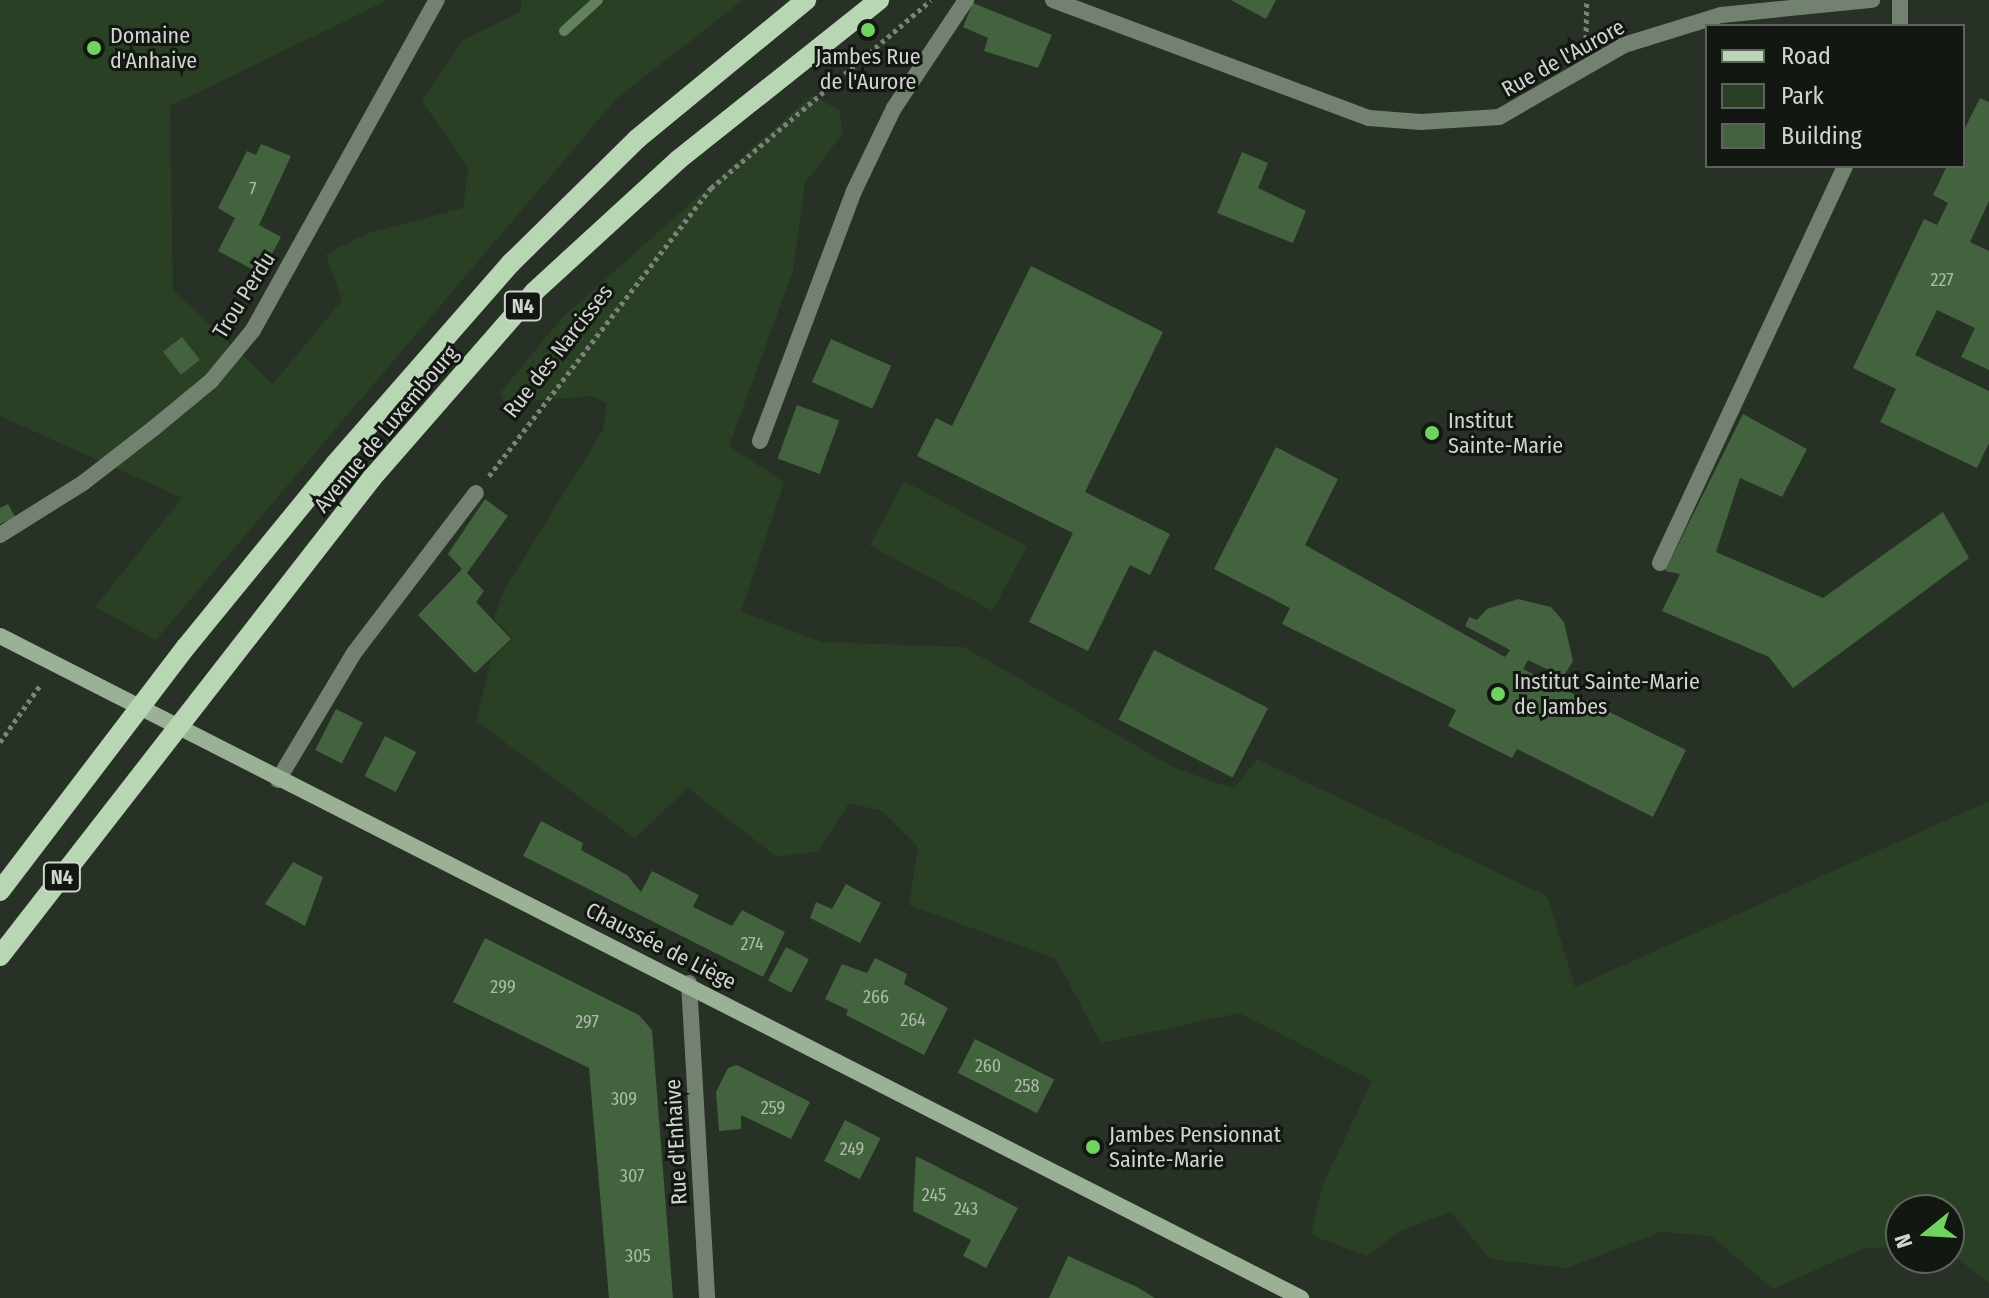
<!DOCTYPE html>
<html>
<head>
<meta charset="utf-8">
<style>
  body { margin:0 }
  #map { position:relative; width:1989px; height:1298px; overflow:hidden; background:#273125; font-family:"Fira Sans Condensed",sans-serif }
  div>[style] { position:absolute }
  .green>* { inset:0; background:#294025; transform-origin:0 0 }
  .stream>* { height:10px; margin:-5px; padding:0 5px; transform-origin:5px; border-radius:5px; background:#61825b }
  .building>* { inset:0; background:#43633e; transform-origin:0 0 }
  .path>* { height:5px; margin-top:-2.5px; transform-origin:0; background:repeating-linear-gradient(90deg,#7a8279 0 4px,transparent 0 8px) }
  .lane>* { height:16px; margin:-8px; padding:0 8px; transform-origin:8px; border-radius:8px; background:#738270 }
  .street>* { height:16px; margin:-8px; padding:0 8px; transform-origin:8px; border-radius:8px; background:#738270 }
  .secondary>* { height:16px; margin:-8px; padding:0 8px; transform-origin:8px; border-radius:8px; background:#9ab196 }
  .primary>* { height:20px; margin:-10px; padding:0 10px; transform-origin:10px; border-radius:10px; background:#b8d6b3 }
  .dots>* { width:22px; height:22px; translate:-50% -50%; box-sizing:border-box; border:4px solid #131712; border-radius:50% }
  span { translate:-50% -50%; white-space:nowrap; text-align:center; line-height:1.15; -webkit-text-stroke:6px #131712; paint-order:stroke }
  .number-label { font-size:18px; color:#adb9ab }
  .number-label span { -webkit-text-stroke-width:0 }
  .shield-label span { padding:2px 6px; background:#131712; border:2px solid; border-radius:6px; -webkit-text-stroke-width:0 }
  .shield-label { font-size:20px; color:#d0d6cf; font-weight:700 }
  .poi-label { font-size:22px; color:#d0d6cf }
  .left { translate:0 -50%; text-align:left }
  .street-label { font-size:22px; color:#d0d6cf }
  .legend { position:absolute; left:1705px; top:24px; width:260px; height:144px; box-sizing:border-box; background:#131712; border:2px solid #5f635e; margin:0; padding:10px 14px; list-style:none; font-size:24px; color:#d0d6cf }
  .legend li { display:flex; align-items:center; gap:16px; height:40px }
  .legend b { width:40px; border:2px solid #5f635e }
  .north { position:absolute; left:1885px; top:1194px; width:80px; height:80px; box-sizing:border-box; background:#131712; border:2px solid #5f635e; border-radius:50%; rotate:252deg; font-size:22px; font-weight:700; line-height:32px; text-align:center; color:#d0d6cf }
  .north::after { content:''; display:block; margin:auto; width:28px; height:36px; background:#70d35f; clip-path:polygon(50% 0,100% 100%,50% 72%,0 100%) }
</style>
</head>
<body>
<div id="map">
  <div class="green">
    <div style="clip-path:polygon(0 0,388px 0,170px 106px,173px 290px,273px 384px,342px 300px,326px 254px,368px 233px,463px 208px,468px 168px,422px 101px,463px 40px,520px 12px,522px 0,743px 0,617px 98px,156px 640px,95px 607px,182px 498px,0 416px)"></div>
    <div style="clip-path:polygon(812px 95px,839px 110px,843px 133px,805px 183px,793px 271px,729px 446px,784px 482px,741px 612px,822px 642px,964px 647px,1175px 768px,1234px 789px,1257px 759px,1547px 896px,1575px 987px,1989px 801px,1989px 1283px,1949px 1252px,1949px 1210px,1901px 1210px,1901px 1246px,1862px 1249px,1773px 1289px,1711px 1236px,1661px 1232px,1567px 1268px,1490px 1259px,1451px 1212px,1402px 1230px,1367px 1256px,1311px 1235px,1323px 1184px,1372px 1081px,1239px 1013px,1101px 1043px,1056px 959px,909px 905px,918px 847px,882px 811px,849px 803px,818px 851px,777px 857px,688px 788px,635px 838px,476px 721px,491px 660px,513px 638px,494px 619px,504px 590px,603px 430px,607px 404px,592px 396px,504px 403px,500px 393px,562px 318px)"></div>
    <div style="left:904px;top:481px;width:139px;height:73px;rotate:28deg"></div>
  </div>
  <div class="stream">
    <div style="left:564px;top:31px;width:46px;rotate:-42.4deg"></div>
  </div>
  <div class="building">
    <div style="clip-path:polygon(1231px 0,1276px 0,1266px 19px)"></div>
    <div style="clip-path:polygon(973px 3px,1052px 35px,1038px 68px,984px 51px,988px 38px,963px 27px)"></div>
    <div style="clip-path:polygon(1980px 98px,1989px 102px,1989px 201px,1970px 242px,1989px 251px,1989px 370px,1961px 357px,1975px 328px,1937px 310px,1915px 355px,1989px 391px,1989px 443px,1977px 468px,1880px 422px,1896px 389px,1853px 368px,1924px 219px,1937px 225px,1948px 203px,1933px 195px,1947px 166px,1963px 166px,1963px 132px)"></div>
    <div style="clip-path:polygon(261px 144px,291px 156px,259px 225px,281px 237px,261px 274px,218px 251px,235px 218px,218px 208px,247px 151px,256px 155px)"></div>
    <div style="clip-path:polygon(1242px 152px,1268px 163px,1258px 188px,1306px 211px,1293px 243px,1217px 213px)"></div>
    <div style="clip-path:polygon(1031px 266px,1163px 332px,1085px 492px,1170px 534px,1150px 575px,1130px 565px,1088px 651px,1029px 622px,1073px 533px,917px 456px,936px 418px,952px 426px)"></div>
    <div style="left:182px;top:337px;width:29px;height:24px;rotate:52deg"></div>
    <div style="left:831px;top:339px;width:66px;height:47px;rotate:24deg"></div>
    <div style="left:797px;top:405px;width:45px;height:57px;rotate:20deg"></div>
    <div style="clip-path:polygon(1743px 414px,1807px 449px,1782px 497px,1740px 478px,1716px 552px,1823px 598px,1943px 512px,1969px 558px,1793px 688px,1769px 657px,1662px 611px,1680px 574px,1665px 571px)"></div>
    <div style="clip-path:polygon(1276px 447px,1338px 479px,1305px 545px,1505px 657px,1510px 650px,1465px 626px,1469px 617px,1477px 620px,1487px 609px,1518px 599px,1551px 607px,1564px 622px,1573px 661px,1563px 677px,1528px 660px,1523px 669px,1686px 750px,1653px 817px,1517px 749px,1512px 758px,1448px 726px,1456px 710px,1282px 624px,1290px 608px,1214px 569px)"></div>
    <div style="clip-path:polygon(485px 499px,508px 516px,467px 573px,484px 591px,476px 602px,511px 639px,475px 673px,418px 615px,462px 569px,448px 554px)"></div>
    <div style="clip-path:polygon(8px 504px,15px 517px,0 524px,0 508px)"></div>
    <div style="left:1154px;top:650px;width:128px;height:78px;rotate:27deg"></div>
    <div style="left:336px;top:709px;width:30px;height:46px;rotate:27deg"></div>
    <div style="left:385px;top:736px;width:35px;height:45px;rotate:27deg"></div>
    <div style="clip-path:polygon(541px 821px,583px 843px,581px 850px,627px 875px,641px 892px,652px 871px,699px 895px,693px 907px,732px 926px,742px 910px,785px 932px,763px 977px,523px 856px)"></div>
    <div style="clip-path:polygon(293px 862px,323px 877px,305px 926px,265px 904px)"></div>
    <div style="clip-path:polygon(846px 884px,881px 903px,860px 943px,810px 918px,816px 902px,832px 909px)"></div>
    <div style="clip-path:polygon(485px 938px,639px 1015px,652px 1030px,673px 1298px,609px 1298px,589px 1068px,453px 1002px)"></div>
    <div style="left:786px;top:947px;width:26px;height:38px;rotate:28deg"></div>
    <div style="clip-path:polygon(875px 958px,907px 974px,904px 984px,948px 1008px,924px 1055px,846px 1015px,848px 1010px,825px 999px,842px 964px,867px 973px)"></div>
    <div style="left:975px;top:1039px;width:89px;height:38px;rotate:27deg"></div>
    <div style="clip-path:polygon(737px 1065px,810px 1102px,791px 1139px,741px 1115px,741px 1129px,719px 1131px,716px 1092px,728px 1068px)"></div>
    <div style="left:845px;top:1120px;width:40px;height:46px;rotate:27deg"></div>
    <div style="clip-path:polygon(916px 1156px,1018px 1208px,986px 1268px,963px 1256px,971px 1240px,913px 1211px)"></div>
    <div style="clip-path:polygon(1068px 1256px,1137px 1287px,1155px 1298px,1049px 1298px)"></div>
  </div>
  <div class="path">
    <div style="left:1586px;top:39px;width:39px;rotate:-89deg"></div>
    <div style="left:489px;top:476px;width:364px;rotate:-52.4deg"></div>
    <div style="left:711px;top:188px;width:289px;rotate:-40.5deg"></div>
    <div style="left:0;top:742px;width:71px;rotate:-54.7deg"></div>
  </div>
  <div class="lane">
    <div style="left:1900px;top:26px;width:26px;rotate:-90deg"></div>
    <div style="left:760px;top:441px;width:267px;rotate:-69.4deg"></div>
    <div style="left:854px;top:191px;width:92px;rotate:-64.3deg"></div>
    <div style="left:894px;top:108px;width:130px;rotate:-56.3deg"></div>
    <div style="left:1660px;top:563px;width:438px;rotate:-65deg"></div>
  </div>
  <div class="street">
    <div style="left:1053px;top:0;width:337px;rotate:20.5deg"></div>
    <div style="left:1369px;top:118px;width:52px;rotate:4.4deg"></div>
    <div style="left:1421px;top:122px;width:78px;rotate:-3.7deg"></div>
    <div style="left:1499px;top:117px;width:144px;rotate:-29.9deg"></div>
    <div style="left:1624px;top:45px;width:102px;rotate:-17.2deg"></div>
    <div style="left:1721px;top:15px;width:152px;rotate:-5.7deg"></div>
    <div style="left:0;top:535px;width:98px;rotate:-32.1deg"></div>
    <div style="left:83px;top:483px;width:90px;rotate:-37.8deg"></div>
    <div style="left:154px;top:428px;width:74px;rotate:-39.5deg"></div>
    <div style="left:211px;top:381px;width:66px;rotate:-50.5deg"></div>
    <div style="left:253px;top:330px;width:378px;rotate:-60.9deg"></div>
    <div style="left:278px;top:780px;width:148px;rotate:-59.1deg"></div>
    <div style="left:354px;top:653px;width:201px;rotate:-52.7deg"></div>
    <div style="left:689px;top:983px;width:316px;rotate:86.7deg"></div>
  </div>
  <div class="secondary">
    <div style="left:0;top:636px;width:1460px;rotate:26.97deg"></div>
  </div>
  <div class="primary">
    <div style="left:0;top:891px;width:307px;rotate:-52.7deg"></div>
    <div style="left:186px;top:647px;width:236px;rotate:-50.8deg"></div>
    <div style="left:335px;top:464px;width:267px;rotate:-48.8deg"></div>
    <div style="left:511px;top:263px;width:177px;rotate:-44.5deg"></div>
    <div style="left:637px;top:139px;width:219px;rotate:-39.4deg"></div>
    <div style="left:0;top:956px;width:606px;rotate:-52.11deg"></div>
    <div style="left:372px;top:478px;width:247px;rotate:-48.9deg"></div>
    <div style="left:534px;top:292px;width:195px;rotate:-42.5deg"></div>
    <div style="left:678px;top:160px;width:257px;rotate:-38.5deg"></div>
  </div>
  <div class="dots">
    <div style="left:868px;top:30px;background:#70d35f"></div>
    <div style="left:94px;top:48px;background:#70d35f"></div>
    <div style="left:1432px;top:433px;background:#70d35f"></div>
    <div style="left:1498px;top:694px;background:#70d35f"></div>
    <div style="left:1093px;top:1147px;background:#70d35f"></div>
  </div>
  <div class="number-label">
    <span style="left:253px;top:189px">7</span>
    <span style="left:1942px;top:280px">227</span>
    <span style="left:752px;top:944px">274</span>
    <span style="left:503px;top:987px">299</span>
    <span style="left:876px;top:997px">266</span>
    <span style="left:913px;top:1020px">264</span>
    <span style="left:587px;top:1022px">297</span>
    <span style="left:988px;top:1066px">260</span>
    <span style="left:1027px;top:1086px">258</span>
    <span style="left:624px;top:1099px">309</span>
    <span style="left:773px;top:1108px">259</span>
    <span style="left:852px;top:1149px">249</span>
    <span style="left:632px;top:1176px">307</span>
    <span style="left:934px;top:1195px">245</span>
    <span style="left:966px;top:1209px">243</span>
    <span style="left:638px;top:1256px">305</span>
  </div>
  <div class="shield-label">
    <span style="left:523px;top:306px">N4</span>
    <span style="left:62px;top:877px">N4</span>
  </div>
  <div class="poi-label">
    <span class="left" style="left:110px;top:48px">Domaine<br>d'Anhaive</span>
    <span style="left:868px;top:69px">Jambes Rue<br>de l'Aurore</span>
    <span class="left" style="left:1448px;top:433px">Institut<br>Sainte-Marie</span>
    <span class="left" style="left:1514px;top:694px">Institut Sainte-Marie<br>de Jambes</span>
    <span class="left" style="left:1109px;top:1147px">Jambes Pensionnat<br>Sainte-Marie</span>
  </div>
  <div class="street-label">
    <span style="left:1563px;top:58px;rotate:-29deg">Rue de l'Aurore</span>
    <span style="left:244px;top:295px;rotate:-58deg">Trou Perdu</span>
    <span style="left:558px;top:351px;rotate:-52deg">Rue des Narcisses</span>
    <span style="left:386px;top:429px;rotate:-50deg">Avenue de Luxembourg</span>
    <span style="left:661px;top:946px;rotate:27deg">Chaussée de Liège</span>
    <span style="left:676px;top:1142px;rotate:-93deg">Rue d'Enhaive</span>
  </div>
  <ul class="legend">
  <li><b style="height:10px;background:#b8d6b3"></b>Road</li>
  <li><b style="height:22px;background:#294025"></b>Park</li>
  <li><b style="height:22px;background:#43633e"></b>Building</li>
  </ul>
  <div class="north">N</div>
</div>
</body>
</html>
